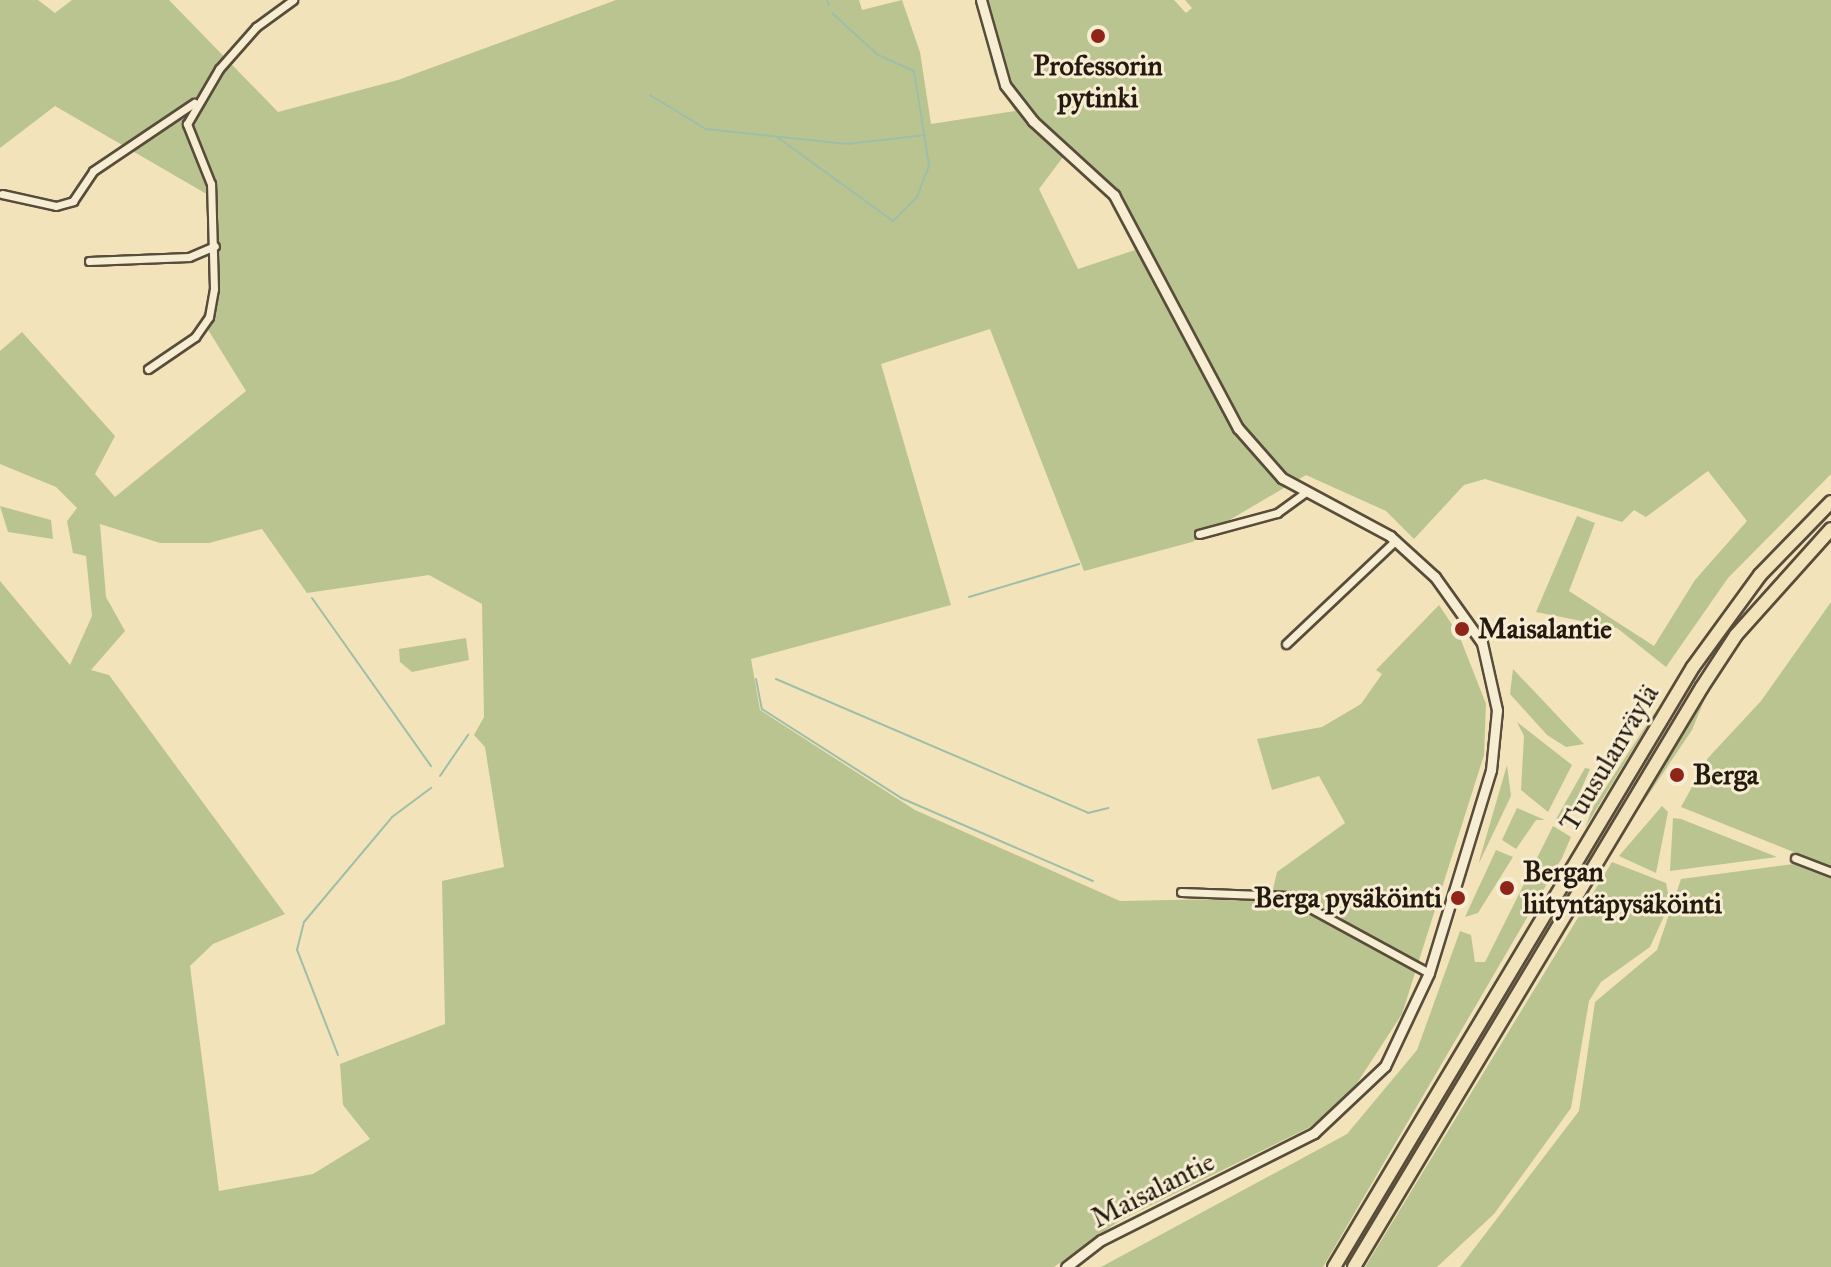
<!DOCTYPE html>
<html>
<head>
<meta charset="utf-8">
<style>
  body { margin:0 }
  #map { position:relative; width:1831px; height:1267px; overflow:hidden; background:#f3e3ba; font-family:"IM FELL Great Primer",serif }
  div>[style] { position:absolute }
  .green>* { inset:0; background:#bac490 }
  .stream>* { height:2px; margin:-1px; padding:0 1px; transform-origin:1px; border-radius:1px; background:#9dbfa9 }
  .roads { filter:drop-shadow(2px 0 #584c3a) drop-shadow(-2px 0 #584c3a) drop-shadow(0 2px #584c3a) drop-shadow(0 -2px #584c3a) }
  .street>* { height:7px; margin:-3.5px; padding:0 3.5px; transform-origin:3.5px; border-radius:3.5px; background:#f7edd2 }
  .secondary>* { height:9px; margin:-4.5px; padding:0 4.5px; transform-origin:4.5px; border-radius:4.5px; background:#f7edd2 }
  .highway>* { height:12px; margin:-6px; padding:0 6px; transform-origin:6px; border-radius:6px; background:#f3e3ba }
  .dots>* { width:22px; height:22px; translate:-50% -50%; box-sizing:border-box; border:4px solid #f7edd2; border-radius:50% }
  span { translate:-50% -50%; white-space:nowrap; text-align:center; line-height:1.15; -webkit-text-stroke:6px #f7edd2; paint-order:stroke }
  .poi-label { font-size:28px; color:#241a10; font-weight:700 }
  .left { translate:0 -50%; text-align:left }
  .right { translate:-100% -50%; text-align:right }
  .street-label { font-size:28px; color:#241a10 }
</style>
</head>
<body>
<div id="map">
  <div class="green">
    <div style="clip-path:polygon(evenodd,0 0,38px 0,55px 13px,72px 0,169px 0,278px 112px,398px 80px,616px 0,859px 0,862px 10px,902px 0,920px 52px,931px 124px,1015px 111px,994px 74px,978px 0,1174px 0,1186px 13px,1192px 8px,1185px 0,1831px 0,1831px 474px,1728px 578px,1666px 667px,1617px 628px,1536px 612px,1577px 516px,1595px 523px,1569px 591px,1654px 646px,1695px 580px,1747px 521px,1708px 471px,1646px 517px,1634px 510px,1622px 522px,1485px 479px,1464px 485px,1414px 539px,1386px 511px,1306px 475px,1192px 542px,1084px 571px,990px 329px,881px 364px,951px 605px,751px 659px,760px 710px,915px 810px,1120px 901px,1271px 898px,1277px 872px,1345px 823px,1319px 776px,1272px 790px,1257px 739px,1322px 727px,1361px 704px,1382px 674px,1376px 670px,1439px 605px,1459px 635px,1486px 704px,1484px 755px,1402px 1014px,1348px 1097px,1310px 1127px,1119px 1221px,1054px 1267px,0 1267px,0 581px,70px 665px,92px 616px,86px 556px,73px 553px,67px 521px,77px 508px,56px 487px,0 464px,0 351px,22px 332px,115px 436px,95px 474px,115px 497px,246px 391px,202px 320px,211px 283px,210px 196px,55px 106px,0 148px,0 0,1063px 157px,1106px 194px,1135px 250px,1078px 269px,1039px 189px,1063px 157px,0 0,100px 524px,160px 543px,209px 543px,262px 529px,307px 593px,429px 575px,482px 604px,484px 717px,474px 735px,485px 747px,504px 867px,442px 881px,445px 1024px,340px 1064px,343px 1105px,370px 1139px,313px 1174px,219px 1191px,190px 966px,213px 944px,285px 914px,109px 675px,91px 670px,125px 631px,106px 597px,100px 524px)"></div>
    <div style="clip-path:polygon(0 506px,51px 520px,53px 539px,8px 532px)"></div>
    <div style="clip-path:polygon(1831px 602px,1831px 867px,1681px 807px,1708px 758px,1761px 701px)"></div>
    <div style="clip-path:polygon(466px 638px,469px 660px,412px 672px,400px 662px,399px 649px)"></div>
    <div style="clip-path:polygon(1513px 669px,1584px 744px,1566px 747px,1547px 735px,1510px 694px)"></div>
    <div style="clip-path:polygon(1706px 696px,1692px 730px,1624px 831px)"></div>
    <div style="clip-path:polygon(1657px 709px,1657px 710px,1585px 828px,1593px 807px)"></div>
    <div style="clip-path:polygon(1517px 722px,1572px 765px,1548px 812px,1521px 790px,1524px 736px)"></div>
    <div style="clip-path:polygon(1507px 765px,1511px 796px,1479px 863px,1480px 858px)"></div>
    <div style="clip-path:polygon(1585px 768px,1590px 769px,1566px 824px,1556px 819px)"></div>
    <div style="clip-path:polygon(1662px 806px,1668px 812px,1656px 873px,1619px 856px)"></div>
    <div style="clip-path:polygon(1517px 808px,1545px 820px,1536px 820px,1516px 849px,1502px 840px)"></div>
    <div style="clip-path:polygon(1673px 818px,1681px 819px,1777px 857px,1670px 871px)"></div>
    <div style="clip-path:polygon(1553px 826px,1571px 837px,1562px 858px,1323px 1267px,1101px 1267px,1347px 1134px,1417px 1050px,1460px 931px,1471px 935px,1475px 962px,1485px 962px)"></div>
    <div style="clip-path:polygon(1496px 850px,1513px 857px,1478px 913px,1465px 917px)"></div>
    <div style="clip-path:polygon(1612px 862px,1666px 883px,1670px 903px,1650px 947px,1601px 982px,1589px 1001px,1571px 1108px,1494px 1214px,1437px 1267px,1365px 1267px)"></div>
    <div style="clip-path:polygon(1794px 864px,1831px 876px,1831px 1267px,1460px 1267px,1579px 1111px,1595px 1002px,1657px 950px,1681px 879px)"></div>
  </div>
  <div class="stream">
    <div style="left:827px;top:0;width:5px;rotate:68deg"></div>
    <div style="left:650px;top:95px;width:66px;rotate:31.3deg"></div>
    <div style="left:706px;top:129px;width:142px;rotate:6.1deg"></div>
    <div style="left:847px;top:144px;width:79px;rotate:-6.6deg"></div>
    <div style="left:777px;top:137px;width:143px;rotate:35.9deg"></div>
    <div style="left:893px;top:221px;width:34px;rotate:-45deg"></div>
    <div style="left:917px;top:197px;width:34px;rotate:-69deg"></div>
    <div style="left:929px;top:165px;width:95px;rotate:-99.1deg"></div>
    <div style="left:914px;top:71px;width:39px;rotate:-156deg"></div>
    <div style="left:878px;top:55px;width:62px;rotate:-137.6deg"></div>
    <div style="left:969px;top:597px;width:115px;rotate:-16.7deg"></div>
    <div style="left:312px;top:598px;width:206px;rotate:54.7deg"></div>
    <div style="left:756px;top:679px;width:31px;rotate:79deg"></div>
    <div style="left:762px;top:709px;width:165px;rotate:32.6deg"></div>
    <div style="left:901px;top:798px;width:209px;rotate:23.4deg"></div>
    <div style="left:776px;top:679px;width:340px;rotate:23.2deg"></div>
    <div style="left:1088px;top:813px;width:21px;rotate:-14deg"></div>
    <div style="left:440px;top:776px;width:50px;rotate:-55.7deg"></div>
    <div style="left:338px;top:1055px;width:113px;rotate:-111.3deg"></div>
    <div style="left:297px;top:950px;width:29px;rotate:-76deg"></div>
    <div style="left:304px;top:922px;width:137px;rotate:-50deg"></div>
    <div style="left:392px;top:817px;width:49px;rotate:-36.6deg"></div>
  </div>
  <div class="roads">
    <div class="street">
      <div style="left:2px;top:194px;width:55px;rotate:12.5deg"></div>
      <div style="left:56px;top:206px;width:18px;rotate:-16deg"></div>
      <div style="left:73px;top:201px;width:36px;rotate:-56deg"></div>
      <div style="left:93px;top:171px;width:122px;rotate:-34deg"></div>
      <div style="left:89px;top:261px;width:100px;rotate:-2.3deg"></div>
      <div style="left:189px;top:257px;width:28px;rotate:-23deg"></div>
      <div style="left:148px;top:369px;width:57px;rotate:-34.2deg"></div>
      <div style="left:195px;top:337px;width:24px;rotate:-55deg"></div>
      <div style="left:209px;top:317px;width:28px;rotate:-80deg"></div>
      <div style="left:214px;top:289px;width:105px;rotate:-91.6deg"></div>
      <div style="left:211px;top:184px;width:65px;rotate:-111.8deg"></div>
      <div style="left:187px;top:124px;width:64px;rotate:-59.8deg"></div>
      <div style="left:219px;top:69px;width:56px;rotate:-48.6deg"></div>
      <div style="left:256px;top:27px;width:46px;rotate:-36.1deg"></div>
      <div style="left:1199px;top:534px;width:81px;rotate:-15.1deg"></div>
      <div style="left:1277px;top:513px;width:34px;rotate:-36deg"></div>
      <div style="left:1286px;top:644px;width:151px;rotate:-43.4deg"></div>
      <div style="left:1795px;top:858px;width:39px;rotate:21deg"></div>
      <div style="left:1181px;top:892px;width:107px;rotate:2.1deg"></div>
      <div style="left:1288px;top:896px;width:161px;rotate:28.6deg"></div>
    </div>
    <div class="secondary">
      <div style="left:981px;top:0;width:88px;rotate:74.2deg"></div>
      <div style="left:1005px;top:85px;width:46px;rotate:52.1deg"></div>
      <div style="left:1033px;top:121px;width:110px;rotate:42.4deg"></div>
      <div style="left:1114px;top:195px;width:264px;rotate:62deg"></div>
      <div style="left:1238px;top:428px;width:67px;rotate:48.7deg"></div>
      <div style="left:1282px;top:478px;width:123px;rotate:28.2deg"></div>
      <div style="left:1390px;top:536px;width:61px;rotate:42.3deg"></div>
      <div style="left:1435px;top:577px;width:81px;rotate:54.5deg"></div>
      <div style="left:1482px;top:643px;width:69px;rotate:77.4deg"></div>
      <div style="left:1497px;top:710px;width:60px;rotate:95.7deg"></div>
      <div style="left:1491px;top:770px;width:212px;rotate:107deg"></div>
      <div style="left:1429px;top:973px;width:103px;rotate:115.3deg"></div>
      <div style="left:1385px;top:1066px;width:98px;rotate:136.7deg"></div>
      <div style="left:1314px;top:1133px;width:238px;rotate:153.3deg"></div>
      <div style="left:1101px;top:1240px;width:44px;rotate:142.4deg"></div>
    </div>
    <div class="highway">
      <div style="left:1334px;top:1267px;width:699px;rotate:-59.11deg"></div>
      <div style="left:1693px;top:667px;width:114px;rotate:-53.9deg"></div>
      <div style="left:1760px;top:575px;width:102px;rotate:-45.8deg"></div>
      <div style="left:1354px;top:1267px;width:676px;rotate:-59.04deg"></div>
      <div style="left:1702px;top:687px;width:62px;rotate:-56.8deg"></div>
      <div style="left:1736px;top:635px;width:142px;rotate:-48.1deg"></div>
    </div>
  </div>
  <div class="dots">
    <div style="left:1098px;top:36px;background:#8f2418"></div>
    <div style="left:1462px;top:629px;background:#8f2418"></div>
    <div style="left:1677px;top:775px;background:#8f2418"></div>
    <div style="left:1507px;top:888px;background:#8f2418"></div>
    <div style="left:1458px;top:898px;background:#8f2418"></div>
  </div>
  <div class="poi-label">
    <span style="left:1098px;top:82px">Professorin<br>pytinki</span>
    <span class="left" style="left:1478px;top:629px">Maisalantie</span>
    <span class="left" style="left:1693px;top:775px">Berga</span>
    <span class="left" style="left:1523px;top:888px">Bergan<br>liityntäpysäköinti</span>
    <span class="right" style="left:1442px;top:898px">Berga pysäköinti</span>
  </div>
  <div class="street-label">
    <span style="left:1609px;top:758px;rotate:-59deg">Tuusulanväylä</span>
    <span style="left:1153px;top:1190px;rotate:-27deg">Maisalantie</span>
  </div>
</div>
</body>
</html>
